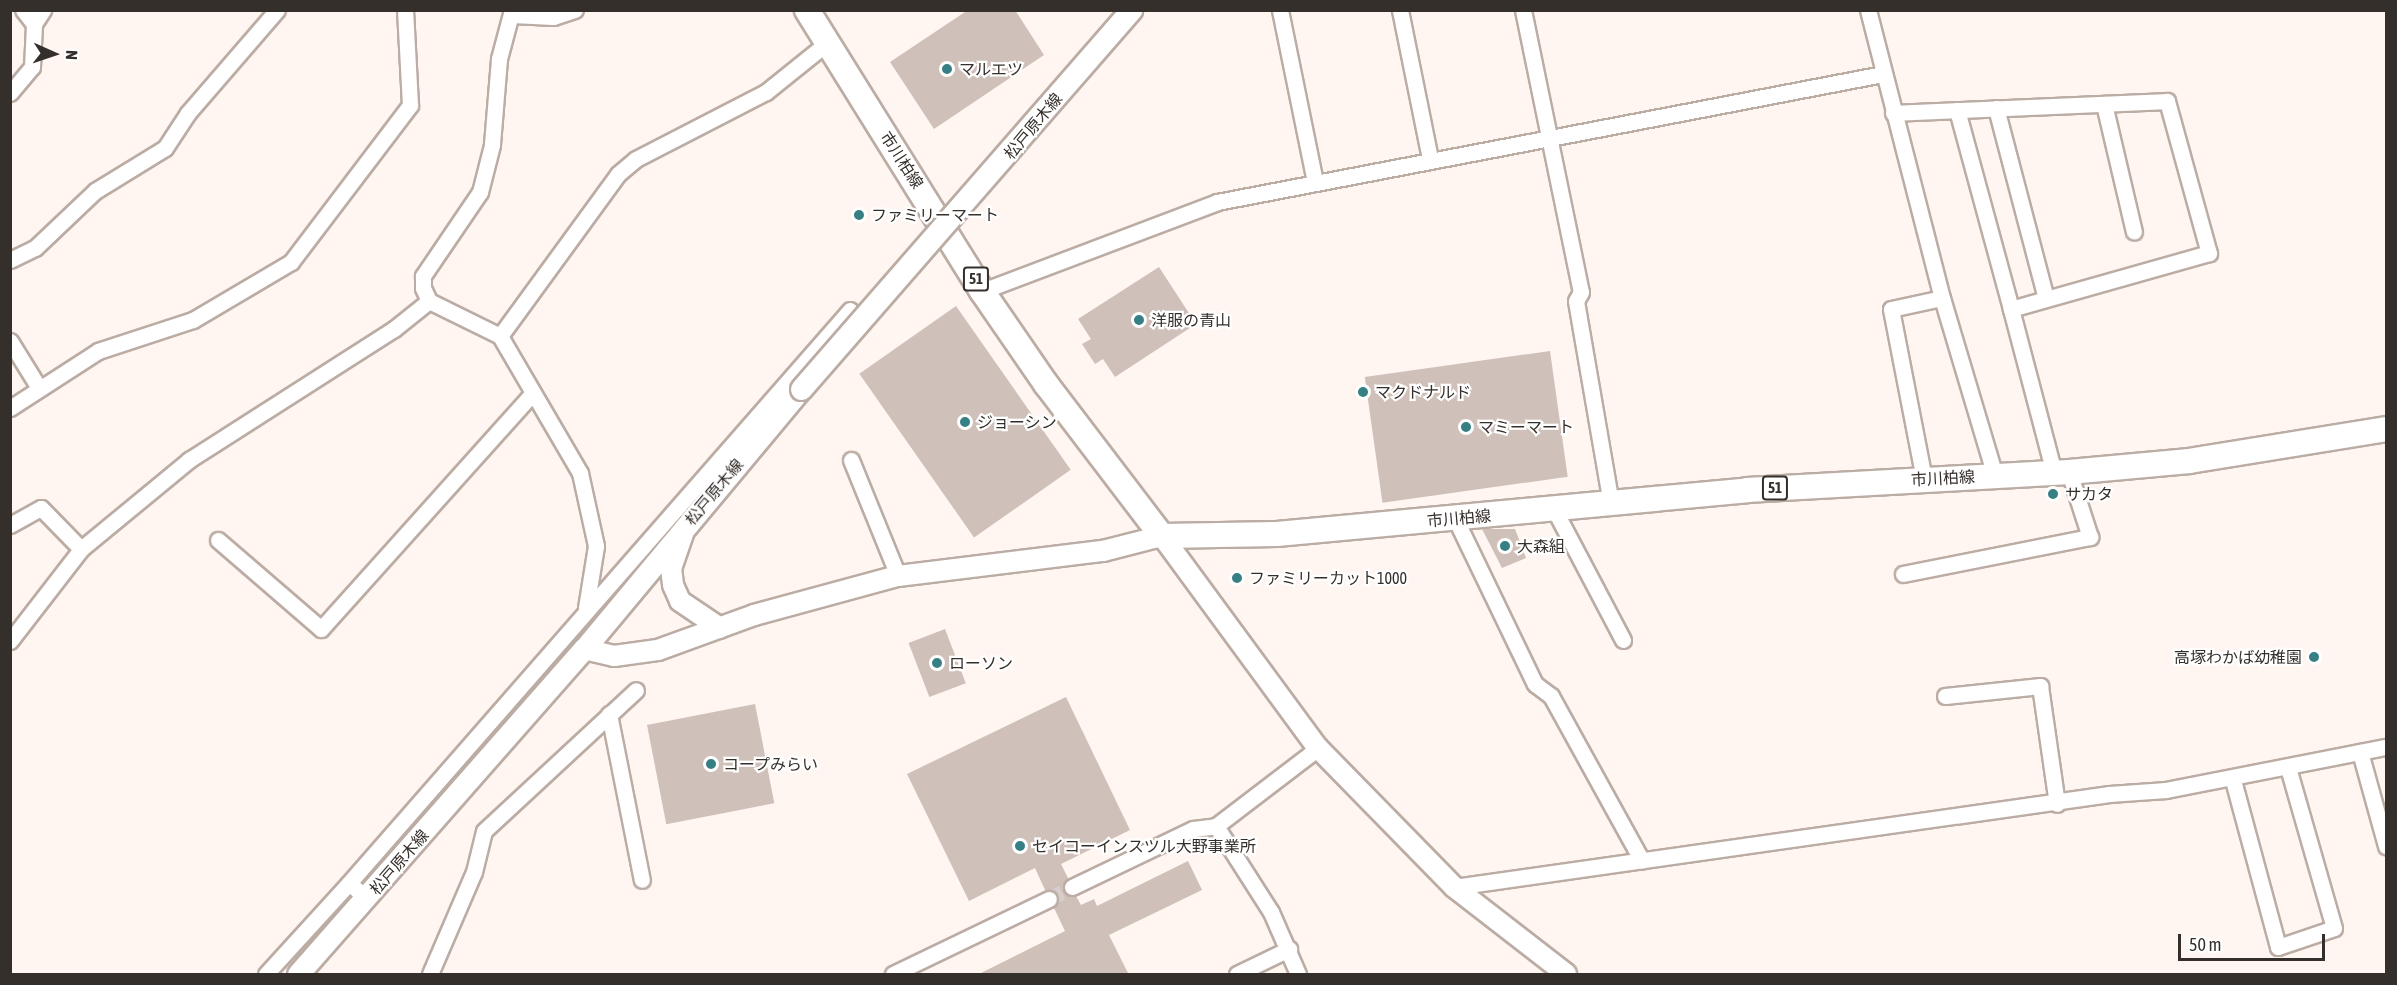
<!DOCTYPE html>
<html>
<head>
<meta charset="utf-8">
<style>
  body { margin:0 }
  #map { position:relative; width:2397px; height:985px; overflow:hidden; background:#fff5f1; font-family:"Asap Condensed","Noto Sans JP",sans-serif }
  div>[style] { position:absolute }
  .building>* { inset:0; background:#cfc0b9; transform-origin:0 0 }
  .minor-tunnel>* { height:15px; margin-top:-7.5px; transform-origin:0; background:repeating-linear-gradient(90deg,#d7cdca 0 15px,transparent 0 23px) }
  .roads { filter:drop-shadow(2px 0 #bbaca4) drop-shadow(-2px 0 #bbaca4) drop-shadow(0 2px #bbaca4) drop-shadow(0 -2px #bbaca4) }
  .minor>* { height:15px; margin:-7.5px; padding:0 7.5px; transform-origin:7.5px; border-radius:7.5px; background:#fff }
  .tertiary>* { height:20px; margin:-10px; padding:0 10px; transform-origin:10px; border-radius:10px; background:#fff }
  .secondary>* { height:21px; margin:-10.5px; padding:0 10.5px; transform-origin:10.5px; border-radius:10.5px; background:#fff }
  .primary>* { height:24px; margin:-12px; padding:0 12px; transform-origin:12px; border-radius:12px; background:#fff }
  .bridges { filter:drop-shadow(2px 0 #bbaca4) drop-shadow(-2px 0 #bbaca4) drop-shadow(0 2px #bbaca4) drop-shadow(0 -2px #bbaca4) }
  .secondary-bridge>* { height:21px; margin:-10.5px; padding:0 10.5px; transform-origin:10.5px; border-radius:10.5px; background:#fff }
  .dots>* { width:16px; height:16px; translate:-50% -50%; box-sizing:border-box; border:3px solid #fff; border-radius:50% }
  span { translate:-50% -50%; white-space:nowrap; text-align:center; line-height:1.15; -webkit-text-stroke:4.5px #fff; paint-order:stroke }
  .shield-label span { padding:2px 4px; background:#fff; border:2px solid; border-radius:4px; -webkit-text-stroke-width:0 }
  .shield-label { font-size:15px; color:#352f2c; font-weight:700 }
  .poi-label { font-size:16px; color:#352f2c }
  .left { translate:0 -50%; text-align:left }
  .right { translate:-100% -50%; text-align:right }
  .street-label { font-size:16px; color:#352f2c }
  .frame { position:absolute; inset:0; border:12px solid #352f2c; pointer-events:none }
  .north { position:absolute; left:24px; top:24px; width:60px; height:60px; -webkit-text-stroke:4px #fff; paint-order:stroke; rotate:93deg; font-size:16px; font-weight:700; line-height:24px; text-align:center; color:#352f2c }
  .north::after { content:''; display:block; margin:auto; width:21px; height:27px; background:#352f2c; clip-path:polygon(50% 0,100% 100%,50% 72%,0 100%) }
  .scale { position:absolute; left:2178px; top:934px; width:147px; height:27px; box-sizing:border-box; border:3px solid #352f2c; border-top:0; padding-left:8px; font-size:18px; line-height:21px; white-space:nowrap; color:#352f2c; -webkit-text-stroke:4px #fff; paint-order:stroke }
</style>
</head>
<body>
<div id="map">
  <div class="building">
    <div style="clip-path:polygon(968px 10px,1015px 10px,1044px 55px,934px 129px,890px 62px)"></div>
    <div style="clip-path:polygon(1159px 267px,1196px 324px,1115px 377px,1103px 359px,1095px 364px,1082px 344px,1091px 339px,1078px 319px)"></div>
    <div style="left:956px;top:306px;width:200px;height:118px;rotate:55deg"></div>
    <div style="left:1550px;top:351px;width:127px;height:187px;rotate:82deg"></div>
    <div style="clip-path:polygon(1482px 529px,1515px 529px,1526px 558px,1502px 568px)"></div>
    <div style="left:945px;top:629px;width:58px;height:39px;rotate:69deg"></div>
    <div style="clip-path:polygon(1066px 697px,1130px 830px,1061px 864px,1068px 878px,1064px 892px,1076px 896px,1081px 905px,1094px 899px,1097px 906px,1188px 861px,1202px 890px,1109px 935px,1129px 975px,977px 975px,1065px 931px,1054px 908px,1058px 895px,1045px 890px,1035px 868px,969px 901px,907px 774px)"></div>
    <div style="left:755px;top:704px;width:101px;height:110px;rotate:79deg"></div>
  </div>
  <div class="minor-tunnel">
    <div style="left:1049px;top:899px;width:26px;rotate:-28deg"></div>
  </div>
  <div class="roads">
    <div class="minor">
      <div style="left:23px;top:10px;width:18px;rotate:52deg"></div>
      <div style="left:512px;top:10px;width:51px;rotate:104.9deg"></div>
      <div style="left:499px;top:59px;width:86px;rotate:94.7deg"></div>
      <div style="left:492px;top:145px;width:49px;rotate:104.3deg"></div>
      <div style="left:480px;top:192px;width:102px;rotate:124.2deg"></div>
      <div style="left:423px;top:276px;width:12px;rotate:90deg"></div>
      <div style="left:423px;top:288px;width:14px;rotate:65deg"></div>
      <div style="left:429px;top:301px;width:79px;rotate:26.2deg"></div>
      <div style="left:500px;top:336px;width:159px;rotate:59.7deg"></div>
      <div style="left:580px;top:473px;width:75px;rotate:77.6deg"></div>
      <div style="left:596px;top:546px;width:63px;rotate:99.2deg"></div>
      <div style="left:1280px;top:10px;width:176px;rotate:78.5deg"></div>
      <div style="left:1400px;top:10px;width:152px;rotate:78.6deg"></div>
      <div style="left:1523px;top:10px;width:288px;rotate:78.4deg"></div>
      <div style="left:1581px;top:292px;width:10px;rotate:119deg"></div>
      <div style="left:1576px;top:301px;width:205px;rotate:80.2deg"></div>
      <div style="left:1868px;top:10px;width:297px;rotate:75.6deg"></div>
      <div style="left:1942px;top:298px;width:186px;rotate:73.4deg"></div>
      <div style="left:512px;top:15px;width:41px;rotate:2.8deg"></div>
      <div style="left:553px;top:17px;width:23px;rotate:-18deg"></div>
      <div style="left:10px;top:93px;width:34px;rotate:-50deg"></div>
      <div style="left:32px;top:67px;width:43px;rotate:-87.3deg"></div>
      <div style="left:34px;top:24px;width:17px;rotate:-57deg"></div>
      <div style="left:2104px;top:104px;width:131px;rotate:76.8deg"></div>
      <div style="left:1996px;top:108px;width:197px;rotate:75.3deg"></div>
      <div style="left:1957px;top:110px;width:206px;rotate:74.8deg"></div>
      <div style="left:1893px;top:113px;width:274px;rotate:-2.5deg"></div>
      <div style="left:2167px;top:101px;width:158px;rotate:74.6deg"></div>
      <div style="left:2209px;top:253px;width:206px;rotate:164.2deg"></div>
      <div style="left:2011px;top:309px;width:170px;rotate:75.3deg"></div>
      <div style="left:10px;top:260px;width:28px;rotate:-26deg"></div>
      <div style="left:35px;top:248px;width:83px;rotate:-43.5deg"></div>
      <div style="left:95px;top:191px;width:82px;rotate:-31.6deg"></div>
      <div style="left:165px;top:148px;width:42px;rotate:-56.7deg"></div>
      <div style="left:188px;top:113px;width:136px;rotate:-49.2deg"></div>
      <div style="left:982px;top:291px;width:251px;rotate:-20.7deg"></div>
      <div style="left:1217px;top:202px;width:678px;rotate:-10.88deg"></div>
      <div style="left:500px;top:336px;width:200px;rotate:-53.9deg"></div>
      <div style="left:618px;top:174px;width:23px;rotate:-40deg"></div>
      <div style="left:636px;top:159px;width:146px;rotate:-27.3deg"></div>
      <div style="left:766px;top:92px;width:78px;rotate:-38.8deg"></div>
      <div style="left:10px;top:341px;width:55px;rotate:58.3deg"></div>
      <div style="left:10px;top:408px;width:105px;rotate:-32.9deg"></div>
      <div style="left:98px;top:351px;width:100px;rotate:-18.1deg"></div>
      <div style="left:193px;top:320px;width:114px;rotate:-30.6deg"></div>
      <div style="left:291px;top:262px;width:197px;rotate:-52.8deg"></div>
      <div style="left:410px;top:105px;width:95px;rotate:-93deg"></div>
      <div style="left:851px;top:460px;width:125px;rotate:67.9deg"></div>
      <div style="left:1924px;top:479px;width:173px;rotate:-101deg"></div>
      <div style="left:1891px;top:309px;width:52px;rotate:-12.2deg"></div>
      <div style="left:1554px;top:509px;width:148px;rotate:62.2deg"></div>
      <div style="left:1455px;top:518px;width:184px;rotate:64.3deg"></div>
      <div style="left:1535px;top:684px;width:20px;rotate:37deg"></div>
      <div style="left:1551px;top:696px;width:188px;rotate:61.1deg"></div>
      <div style="left:10px;top:525px;width:35px;rotate:-29deg"></div>
      <div style="left:41px;top:508px;width:57px;rotate:45.7deg"></div>
      <div style="left:218px;top:540px;width:136px;rotate:40.8deg"></div>
      <div style="left:321px;top:629px;width:316px;rotate:-48.1deg"></div>
      <div style="left:1903px;top:574px;width:191px;rotate:-11.2deg"></div>
      <div style="left:2090px;top:537px;width:68px;rotate:-107.9deg"></div>
      <div style="left:10px;top:641px;width:116px;rotate:-52.3deg"></div>
      <div style="left:81px;top:549px;width:140px;rotate:-39.5deg"></div>
      <div style="left:189px;top:460px;width:243px;rotate:-32.6deg"></div>
      <div style="left:394px;top:329px;width:45px;rotate:-38.7deg"></div>
      <div style="left:1945px;top:696px;width:96px;rotate:-6deg"></div>
      <div style="left:2040px;top:686px;width:119px;rotate:81.8deg"></div>
      <div style="left:609px;top:714px;width:169px;rotate:78.8deg"></div>
      <div style="left:2360px;top:752px;width:98px;rotate:74.5deg"></div>
      <div style="left:2233px;top:780px;width:173px;rotate:74.9deg"></div>
      <div style="left:2278px;top:947px;width:59px;rotate:-18.7deg"></div>
      <div style="left:2334px;top:928px;width:166px;rotate:-106deg"></div>
      <div style="left:1216px;top:826px;width:102px;rotate:57.4deg"></div>
      <div style="left:1271px;top:912px;width:68px;rotate:66.5deg"></div>
      <div style="left:1072px;top:887px;width:134px;rotate:-25.6deg"></div>
      <div style="left:1193px;top:829px;width:23px;rotate:-7deg"></div>
      <div style="left:1216px;top:826px;width:128px;rotate:-37.4deg"></div>
      <div style="left:1454px;top:887px;width:662px;rotate:-8.08deg"></div>
      <div style="left:2109px;top:794px;width:57px;rotate:-4deg"></div>
      <div style="left:2166px;top:790px;width:224px;rotate:-11.1deg"></div>
      <div style="left:367px;top:899px;width:24px;rotate:-138deg"></div>
      <div style="left:349px;top:883px;width:761px;rotate:-48.84deg"></div>
      <div style="left:266px;top:974px;width:123px;rotate:-47.6deg"></div>
      <div style="left:430px;top:974px;width:111px;rotate:-66.7deg"></div>
      <div style="left:474px;top:872px;width:42px;rotate:-76.3deg"></div>
      <div style="left:484px;top:831px;width:207px;rotate:-42.8deg"></div>
      <div style="left:893px;top:974px;width:173px;rotate:-25.7deg"></div>
      <div style="left:1237px;top:974px;width:58px;rotate:-25.7deg"></div>
    </div>
    <div class="tertiary">
      <div style="left:683px;top:534px;width:36px;rotate:109deg"></div>
      <div style="left:671px;top:568px;width:17px;rotate:83deg"></div>
      <div style="left:673px;top:585px;width:17px;rotate:66deg"></div>
      <div style="left:680px;top:601px;width:48px;rotate:34deg"></div>
      <div style="left:584px;top:649px;width:31px;rotate:13deg"></div>
      <div style="left:614px;top:656px;width:44px;rotate:-7.8deg"></div>
      <div style="left:658px;top:650px;width:102px;rotate:-20deg"></div>
      <div style="left:754px;top:615px;width:149px;rotate:-15.2deg"></div>
      <div style="left:898px;top:576px;width:207px;rotate:-7deg"></div>
      <div style="left:1103px;top:551px;width:61px;rotate:-14.3deg"></div>
      <div style="left:1162px;top:536px;width:263px;rotate:53.7deg"></div>
      <div style="left:1318px;top:748px;width:194px;rotate:45.6deg"></div>
      <div style="left:1454px;top:887px;width:142px;rotate:37.8deg"></div>
    </div>
    <div class="secondary">
      <div style="left:298px;top:974px;width:433px;rotate:-48.7deg"></div>
      <div style="left:584px;top:649px;width:339px;rotate:-50.2deg"></div>
    </div>
    <div class="primary">
      <div style="left:807px;top:10px;width:331px;rotate:58.1deg"></div>
      <div style="left:982px;top:291px;width:113px;rotate:55.5deg"></div>
      <div style="left:1046px;top:384px;width:191px;rotate:52.7deg"></div>
      <div style="left:1162px;top:536px;width:115px;rotate:-1deg"></div>
      <div style="left:1277px;top:534px;width:472px;rotate:-5.3deg"></div>
      <div style="left:1747px;top:490px;width:323px;rotate:-3.2deg"></div>
      <div style="left:2069px;top:472px;width:121px;rotate:-5.2deg"></div>
      <div style="left:2189px;top:461px;width:200px;rotate:-9.2deg"></div>
    </div>
  </div>
  <div class="bridges">
    <div class="secondary-bridge">
      <div style="left:801px;top:389px;width:503px;rotate:-48.95deg"></div>
    </div>
  </div>
  <div class="dots">
    <div style="left:947px;top:69px;background:#367f84"></div>
    <div style="left:859px;top:215px;background:#367f84"></div>
    <div style="left:1139px;top:320px;background:#367f84"></div>
    <div style="left:1363px;top:392px;background:#367f84"></div>
    <div style="left:965px;top:422px;background:#367f84"></div>
    <div style="left:1466px;top:427px;background:#367f84"></div>
    <div style="left:2053px;top:494px;background:#367f84"></div>
    <div style="left:1505px;top:546px;background:#367f84"></div>
    <div style="left:1237px;top:578px;background:#367f84"></div>
    <div style="left:2314px;top:657px;background:#367f84"></div>
    <div style="left:937px;top:663px;background:#367f84"></div>
    <div style="left:711px;top:764px;background:#367f84"></div>
    <div style="left:1020px;top:846px;background:#367f84"></div>
  </div>
  <div class="shield-label">
    <span style="left:976px;top:279px">51</span>
    <span style="left:1775px;top:488px">51</span>
  </div>
  <div class="poi-label">
    <span class="left" style="left:959px;top:69px">マルエツ</span>
    <span class="left" style="left:871px;top:215px">ファミリーマート</span>
    <span class="left" style="left:1151px;top:320px">洋服の青山</span>
    <span class="left" style="left:1375px;top:392px">マクドナルド</span>
    <span class="left" style="left:977px;top:422px">ジョーシン</span>
    <span class="left" style="left:1478px;top:427px">マミーマート</span>
    <span class="left" style="left:2065px;top:494px">サカタ</span>
    <span class="left" style="left:1517px;top:546px">大森組</span>
    <span class="left" style="left:1249px;top:578px">ファミリーカット1000</span>
    <span class="right" style="left:2302px;top:657px">高塚わかば幼稚園</span>
    <span class="left" style="left:949px;top:663px">ローソン</span>
    <span class="left" style="left:723px;top:764px">コープみらい</span>
    <span class="left" style="left:1032px;top:846px">セイコーインスツル大野事業所</span>
  </div>
  <div class="street-label">
    <span style="left:1033px;top:126px;rotate:-50deg">松戸原木線</span>
    <span style="left:902px;top:160px;rotate:57deg">市川柏線</span>
    <span style="left:1943px;top:478px;rotate:-3deg">市川柏線</span>
    <span style="left:714px;top:492px;rotate:-50deg">松戸原木線</span>
    <span style="left:1459px;top:518px;rotate:-5deg">市川柏線</span>
    <span style="left:399px;top:862px;rotate:-49deg">松戸原木線</span>
  </div>
  <div class="frame"></div>
  <div class="north">N</div>
  <div class="scale">50 m</div>
</div>
</body>
</html>
